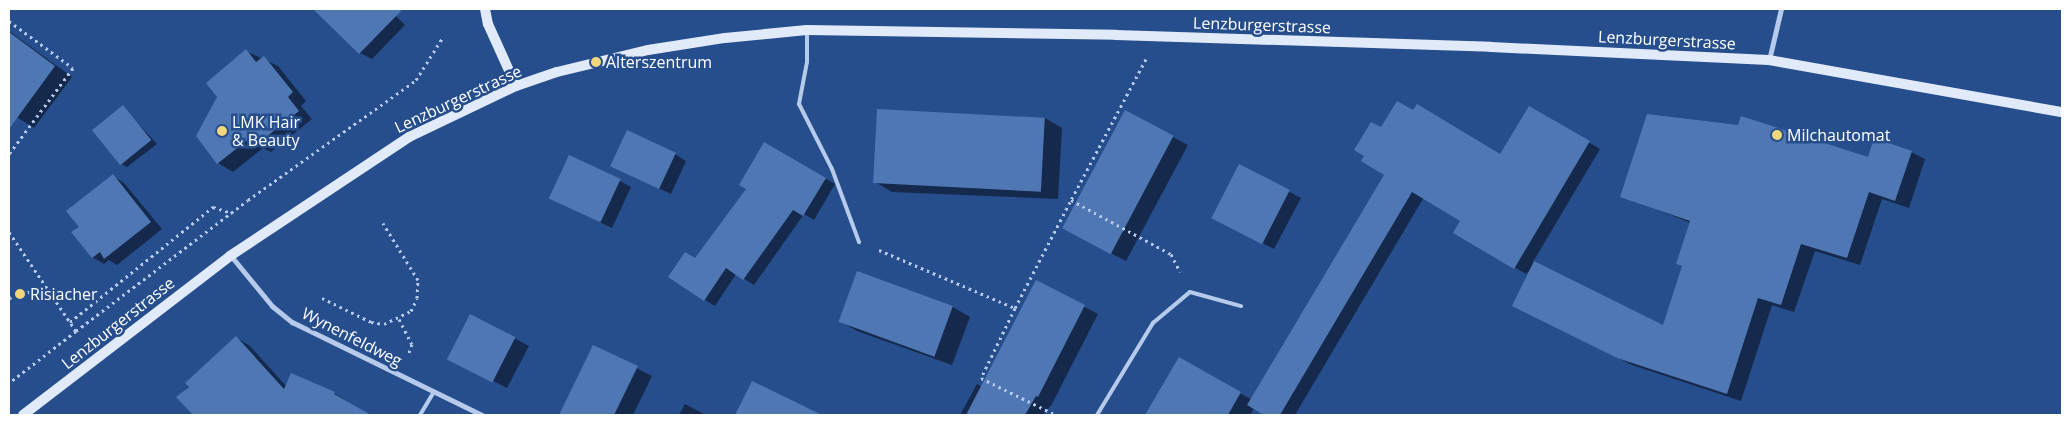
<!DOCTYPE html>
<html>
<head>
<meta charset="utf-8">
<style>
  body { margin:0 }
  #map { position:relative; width:2071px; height:424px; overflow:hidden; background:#264e8d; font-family:"Open Sans",sans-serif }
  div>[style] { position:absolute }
  .shadow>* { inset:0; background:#0007 }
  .building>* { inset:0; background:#4f77b4; transform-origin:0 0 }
  .path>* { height:3px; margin-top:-1.5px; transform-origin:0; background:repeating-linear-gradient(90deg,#b6cbeb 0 2.5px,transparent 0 6.5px) }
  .lane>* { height:4px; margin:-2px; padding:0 2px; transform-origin:2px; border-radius:2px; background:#b6cbeb }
  .street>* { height:5px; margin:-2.5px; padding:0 2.5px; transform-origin:2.5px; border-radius:2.5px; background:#b6cbeb }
  .secondary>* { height:10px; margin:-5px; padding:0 5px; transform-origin:5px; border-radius:5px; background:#e1eaf9 }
  .dots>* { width:14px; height:14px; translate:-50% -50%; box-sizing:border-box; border:2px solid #264e8d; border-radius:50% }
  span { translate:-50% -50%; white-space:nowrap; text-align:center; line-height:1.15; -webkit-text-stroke:5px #264e8d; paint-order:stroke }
  .street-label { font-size:16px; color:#fff }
  .poi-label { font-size:16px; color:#fff }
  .left { translate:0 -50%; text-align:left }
  .frame { position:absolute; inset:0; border:10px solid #fff; pointer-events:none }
</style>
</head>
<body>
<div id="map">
  <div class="shadow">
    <div style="clip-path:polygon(333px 9px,395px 9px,392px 12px,405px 25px,372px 59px,360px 53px,324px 17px)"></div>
    <div style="clip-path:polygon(9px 31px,72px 77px,34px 128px,9px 112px)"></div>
    <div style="clip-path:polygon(246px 51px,278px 66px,306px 101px,301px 106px,312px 119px,271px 152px,263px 148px,233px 172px,218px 163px,197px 136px)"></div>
    <div style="clip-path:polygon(123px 107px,157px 144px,127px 167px,121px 164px)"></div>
    <div style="clip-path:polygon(1530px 107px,1600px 149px,1533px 262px,1664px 327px,1683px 267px,1677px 264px,1691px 223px,1622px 196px,1911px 152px,1925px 159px,1909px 208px,1882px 199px,1860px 265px,1815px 251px,1794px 312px,1772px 305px,1741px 401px,1632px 365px,1527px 313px,1533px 267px,1526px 274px,1455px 232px,1462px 220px,1424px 197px,1295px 415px,1267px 415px,1254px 408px,1250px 415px,1146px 415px,1180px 358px,1252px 400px,1386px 175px,1381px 129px,1501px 155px)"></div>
    <div style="clip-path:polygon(878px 110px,1045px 118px,1062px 128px,1058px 199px,892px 192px,875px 182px)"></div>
    <div style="clip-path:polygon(1173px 137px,1188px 145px,1126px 261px,1080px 237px)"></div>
    <div style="clip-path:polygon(765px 144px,835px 184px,814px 220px,804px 214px,754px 285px,736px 274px,715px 306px,705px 300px,696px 259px,747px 189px)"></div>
    <div style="clip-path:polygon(675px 154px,686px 161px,671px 194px,612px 166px)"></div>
    <div style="clip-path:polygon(1240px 165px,1301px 198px,1274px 249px,1224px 224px)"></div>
    <div style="clip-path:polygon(113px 176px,124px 183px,162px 229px,117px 265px,109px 260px,104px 264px,92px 257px,81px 227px)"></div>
    <div style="clip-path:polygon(620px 181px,631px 187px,612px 228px,561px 204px)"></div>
    <div style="clip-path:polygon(858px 273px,953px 307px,970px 317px,952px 365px,857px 331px,840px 321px)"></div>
    <div style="clip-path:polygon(1037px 281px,1098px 314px,1052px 404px,1043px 415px,960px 415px,977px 384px,983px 387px)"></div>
    <div style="clip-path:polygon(237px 338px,250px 346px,286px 386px,334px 393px,369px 415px,194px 415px,178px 397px)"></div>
    <div style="clip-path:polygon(514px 338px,529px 346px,507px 388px,463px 366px)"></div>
    <div style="clip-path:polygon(594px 346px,652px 376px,633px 415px,577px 415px,564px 407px)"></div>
    <div style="clip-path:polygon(752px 382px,788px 413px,793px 415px,736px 415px)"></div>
    <div style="clip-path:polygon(685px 404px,706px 415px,679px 415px)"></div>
  </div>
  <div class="building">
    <div style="clip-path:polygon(313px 9px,403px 9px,359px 54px)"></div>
    <div style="clip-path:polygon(9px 32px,55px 66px,9px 129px)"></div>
    <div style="clip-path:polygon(246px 49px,256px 62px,264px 56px,293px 92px,288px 97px,299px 111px,256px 145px,250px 138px,217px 164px,196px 136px,217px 97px,206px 83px)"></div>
    <div style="clip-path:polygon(1397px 101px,1413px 110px,1417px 104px,1500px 154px,1529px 106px,1590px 141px,1514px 269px,1453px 233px,1460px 221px,1412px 192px,1280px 415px,1264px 415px,1247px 405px,1384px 175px,1361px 161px,1364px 156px,1354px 150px,1371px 122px,1381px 127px)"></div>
    <div style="left:123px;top:105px;width:45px;height:40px;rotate:51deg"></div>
    <div style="left:877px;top:109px;width:168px;height:74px;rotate:3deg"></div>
    <div style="left:1125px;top:110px;width:55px;height:134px;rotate:28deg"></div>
    <div style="clip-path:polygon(1647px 114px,1738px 125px,1741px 116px,1868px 157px,1874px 138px,1912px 151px,1895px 201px,1869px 192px,1847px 258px,1801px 244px,1781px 305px,1758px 298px,1727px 394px,1617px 358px,1512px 306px,1534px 261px,1663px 325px,1682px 266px,1676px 264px,1690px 221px,1620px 197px)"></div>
    <div style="left:627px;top:130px;width:54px;height:40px;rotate:25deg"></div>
    <div style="clip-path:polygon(764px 142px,826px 178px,803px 216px,793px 210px,743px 280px,726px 268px,704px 301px,668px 277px,685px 252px,695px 258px,746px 189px,739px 185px)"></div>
    <div style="left:569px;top:155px;width:57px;height:48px;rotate:25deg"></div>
    <div style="left:1239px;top:164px;width:57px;height:61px;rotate:27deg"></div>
    <div style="clip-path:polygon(113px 174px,151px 222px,104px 259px,100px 252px,92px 258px,71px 232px,79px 227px,66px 211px)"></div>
    <div style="left:857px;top:271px;width:102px;height:54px;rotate:20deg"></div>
    <div style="clip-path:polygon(1036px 280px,1085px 305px,1038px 397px,1036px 396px,1025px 415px,966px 415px)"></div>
    <div style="left:470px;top:314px;width:51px;height:51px;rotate:27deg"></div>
    <div style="clip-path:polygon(236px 336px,284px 389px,291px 373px,335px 392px,334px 394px,371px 415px,193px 415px,176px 397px,189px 387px,185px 383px)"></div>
    <div style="clip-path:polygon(593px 345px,638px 366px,614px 415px,559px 415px)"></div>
    <div style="clip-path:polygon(1179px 357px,1241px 392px,1228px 415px,1145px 415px)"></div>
    <div style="clip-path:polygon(752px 381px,822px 415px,735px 415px)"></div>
  </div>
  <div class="path">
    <div style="left:9px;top:21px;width:79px;rotate:36.3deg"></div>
    <div style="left:73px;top:68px;width:107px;rotate:126.7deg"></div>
    <div style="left:1146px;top:59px;width:160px;rotate:118deg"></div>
    <div style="left:1071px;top:200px;width:114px;rotate:28.4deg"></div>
    <div style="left:1171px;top:254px;width:20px;rotate:63deg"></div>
    <div style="left:9px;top:232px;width:120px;rotate:55.9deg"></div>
    <div style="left:76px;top:331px;width:85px;rotate:142.2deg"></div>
    <div style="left:879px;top:250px;width:148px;rotate:23.1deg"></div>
    <div style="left:1015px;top:308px;width:122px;rotate:-62.6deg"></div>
    <div style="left:9px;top:298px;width:39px;rotate:-17deg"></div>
    <div style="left:322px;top:298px;width:55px;rotate:26.1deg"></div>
    <div style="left:371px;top:322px;width:13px;rotate:9deg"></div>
    <div style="left:384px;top:324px;width:30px;rotate:-26deg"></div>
    <div style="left:411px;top:311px;width:14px;rotate:-65deg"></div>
    <div style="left:417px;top:298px;width:18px;rotate:-87deg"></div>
    <div style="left:418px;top:280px;width:67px;rotate:-121.6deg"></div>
    <div style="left:1015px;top:308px;width:78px;rotate:115.9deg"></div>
    <div style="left:981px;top:378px;width:84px;rotate:26.3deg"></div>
    <div style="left:399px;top:319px;width:28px;rotate:63deg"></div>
    <div style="left:412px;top:344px;width:12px;rotate:110deg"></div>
    <div style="left:70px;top:322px;width:184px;rotate:-38.8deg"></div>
    <div style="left:213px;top:207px;width:20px;rotate:18deg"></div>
    <div style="left:76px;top:331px;width:216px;rotate:-37.3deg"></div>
    <div style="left:248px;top:200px;width:206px;rotate:-35.5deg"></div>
    <div style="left:416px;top:80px;width:51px;rotate:-57.9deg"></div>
  </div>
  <div class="lane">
    <div style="left:807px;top:32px;width:30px;rotate:90deg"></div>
    <div style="left:807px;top:62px;width:43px;rotate:100.8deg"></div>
    <div style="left:799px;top:104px;width:73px;rotate:63.1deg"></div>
    <div style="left:832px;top:169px;width:78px;rotate:69.7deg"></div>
    <div style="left:420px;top:415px;width:27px;rotate:-59deg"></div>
    <div style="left:1097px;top:415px;width:108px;rotate:-58.7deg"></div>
    <div style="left:1153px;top:323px;width:48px;rotate:-40deg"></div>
    <div style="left:1190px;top:292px;width:53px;rotate:15.4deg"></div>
  </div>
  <div class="street">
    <div style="left:1769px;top:60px;width:52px;rotate:-76.8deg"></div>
    <div style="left:231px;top:256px;width:65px;rotate:50.6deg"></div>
    <div style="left:272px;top:306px;width:26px;rotate:39deg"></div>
    <div style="left:292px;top:322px;width:212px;rotate:26.1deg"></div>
  </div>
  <div class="secondary">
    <div style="left:485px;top:9px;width:15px;rotate:79deg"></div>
    <div style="left:488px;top:24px;width:68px;rotate:65.7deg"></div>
    <div style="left:23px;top:415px;width:261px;rotate:-37.5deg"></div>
    <div style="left:230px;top:256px;width:215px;rotate:-33.6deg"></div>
    <div style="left:409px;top:137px;width:119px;rotate:-25.5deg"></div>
    <div style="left:516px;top:86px;width:43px;rotate:-18.9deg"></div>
    <div style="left:557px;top:72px;width:94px;rotate:-13.6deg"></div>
    <div style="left:648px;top:50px;width:78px;rotate:-8.9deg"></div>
    <div style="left:725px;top:38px;width:82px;rotate:-5.6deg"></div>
    <div style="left:807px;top:30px;width:309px;rotate:0.9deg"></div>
    <div style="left:1116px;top:35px;width:375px;rotate:1.8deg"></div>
    <div style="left:1491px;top:47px;width:278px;rotate:2.7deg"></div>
    <div style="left:1769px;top:60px;width:298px;rotate:10.1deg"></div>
  </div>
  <div class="dots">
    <div style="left:596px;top:62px;background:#f3d77b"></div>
    <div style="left:222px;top:131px;background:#f3d77b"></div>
    <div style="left:1777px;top:135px;background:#f3d77b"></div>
    <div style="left:20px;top:294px;background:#f3d77b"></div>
  </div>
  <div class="street-label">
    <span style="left:1262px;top:25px;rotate:2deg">Lenzburgerstrasse</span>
    <span style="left:1667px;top:40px;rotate:3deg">Lenzburgerstrasse</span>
    <span style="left:458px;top:99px;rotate:-25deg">Lenzburgerstrasse</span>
    <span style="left:118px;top:323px;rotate:-38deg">Lenzburgerstrasse</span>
    <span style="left:352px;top:337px;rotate:27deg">Wynenfeldweg</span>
  </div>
  <div class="poi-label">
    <span class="left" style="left:606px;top:62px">Alterszentrum</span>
    <span class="left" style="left:232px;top:131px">LMK Hair<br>&amp; Beauty</span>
    <span class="left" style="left:1787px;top:135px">Milchautomat</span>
    <span class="left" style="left:30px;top:294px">Risiacher</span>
  </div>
  <div class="frame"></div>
</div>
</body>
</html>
